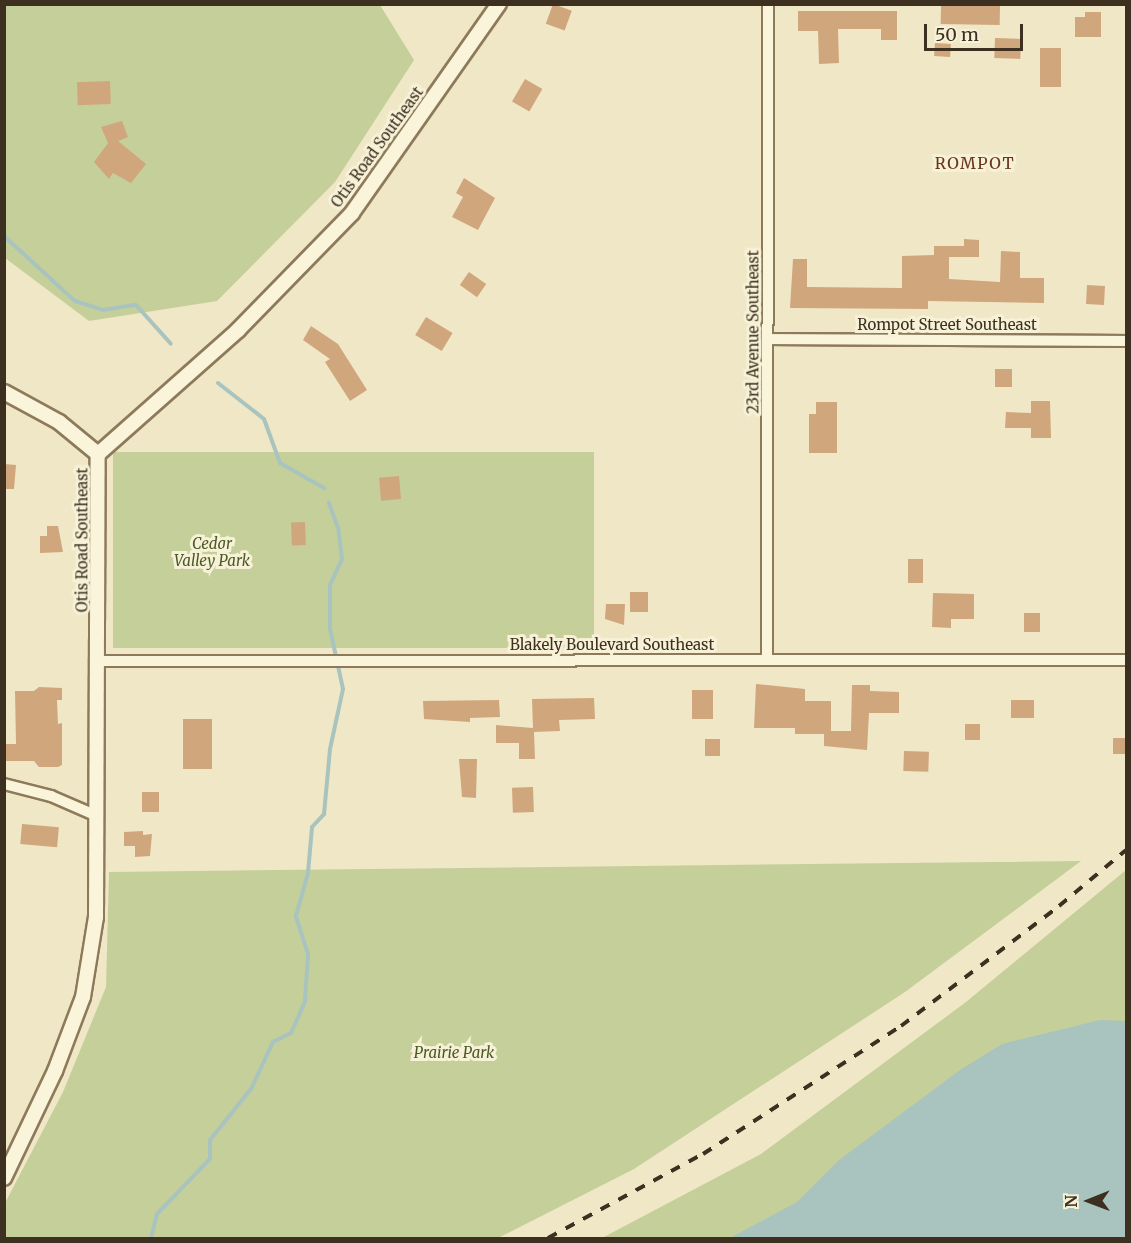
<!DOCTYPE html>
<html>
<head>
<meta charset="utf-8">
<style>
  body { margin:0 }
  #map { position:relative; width:1131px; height:1243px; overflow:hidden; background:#f0e7c7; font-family:Merriweather,serif }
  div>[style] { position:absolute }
  .green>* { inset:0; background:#c5cf9a; transform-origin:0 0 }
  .water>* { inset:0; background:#a9c4be }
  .stream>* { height:4px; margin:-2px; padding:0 2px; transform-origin:2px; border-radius:2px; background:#a9c4be }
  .building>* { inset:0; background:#d0a67c; transform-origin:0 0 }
  .roads { filter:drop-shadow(2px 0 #8d7a5b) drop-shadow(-2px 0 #8d7a5b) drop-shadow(0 2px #8d7a5b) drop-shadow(0 -2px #8d7a5b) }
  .minor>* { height:10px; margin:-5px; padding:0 5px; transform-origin:5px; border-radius:5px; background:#faf4db }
  .tertiary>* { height:14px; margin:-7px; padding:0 7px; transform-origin:7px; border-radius:7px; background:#faf4db }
  .rail>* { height:4px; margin-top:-2px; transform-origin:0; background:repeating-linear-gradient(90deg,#3d3020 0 10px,transparent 0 20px) }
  span { translate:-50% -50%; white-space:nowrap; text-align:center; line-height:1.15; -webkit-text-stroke:6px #f7f1d7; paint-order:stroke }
  .street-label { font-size:15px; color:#3d3020 }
  .park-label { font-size:15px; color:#495a25; font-style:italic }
  .neighbourhood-label { font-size:16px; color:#6b341d; letter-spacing:1.5px }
  .frame { position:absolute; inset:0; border:6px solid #3d3020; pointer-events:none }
  .north { position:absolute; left:1059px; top:1171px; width:60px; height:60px; -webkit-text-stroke:4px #f7f1d7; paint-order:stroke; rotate:269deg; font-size:16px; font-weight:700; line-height:24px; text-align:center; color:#3d3020 }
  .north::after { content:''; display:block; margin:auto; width:21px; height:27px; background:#3d3020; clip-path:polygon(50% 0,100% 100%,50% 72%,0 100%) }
  .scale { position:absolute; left:924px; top:24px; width:99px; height:27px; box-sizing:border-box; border:3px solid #3d3020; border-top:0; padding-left:8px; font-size:18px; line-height:21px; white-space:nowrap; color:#3d3020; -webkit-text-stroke:4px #f7f1d7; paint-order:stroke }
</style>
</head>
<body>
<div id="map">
  <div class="green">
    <div style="clip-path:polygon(4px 5px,380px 5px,414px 60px,335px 182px,217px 301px,89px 321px,5px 258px)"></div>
    <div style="left:594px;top:452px;width:196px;height:481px;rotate:90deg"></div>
    <div style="clip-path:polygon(1081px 861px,905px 992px,634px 1169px,498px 1238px,5px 1238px,5px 1203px,63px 1092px,106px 987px,109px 872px)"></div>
    <div style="clip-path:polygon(1126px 870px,1126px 1238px,602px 1238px,761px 1154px,966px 1002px)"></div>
  </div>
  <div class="water">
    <div style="clip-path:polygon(1100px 1020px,1126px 1021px,1126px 1238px,730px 1238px,797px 1202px,839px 1160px,960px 1070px,1002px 1044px)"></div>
  </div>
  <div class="stream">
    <div style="left:4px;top:236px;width:96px;rotate:42.5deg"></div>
    <div style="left:75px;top:301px;width:29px;rotate:18deg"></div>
    <div style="left:103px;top:310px;width:33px;rotate:-9deg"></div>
    <div style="left:136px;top:305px;width:52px;rotate:48.1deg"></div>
    <div style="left:218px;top:383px;width:58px;rotate:38deg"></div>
    <div style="left:264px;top:419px;width:47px;rotate:70deg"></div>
    <div style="left:280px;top:463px;width:51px;rotate:29.6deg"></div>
    <div style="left:151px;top:1238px;width:25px;rotate:-76deg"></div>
    <div style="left:157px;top:1214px;width:76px;rotate:-46.1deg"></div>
    <div style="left:210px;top:1159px;width:19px;rotate:-90deg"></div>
    <div style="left:210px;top:1140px;width:65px;rotate:-51.2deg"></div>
    <div style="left:251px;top:1089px;width:52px;rotate:-64.9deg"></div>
    <div style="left:273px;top:1042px;width:20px;rotate:-27deg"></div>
    <div style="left:291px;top:1033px;width:35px;rotate:-66deg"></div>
    <div style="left:305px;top:1001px;width:47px;rotate:-86.3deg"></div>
    <div style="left:308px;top:954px;width:40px;rotate:-108deg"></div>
    <div style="left:296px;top:916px;width:45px;rotate:-74.4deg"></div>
    <div style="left:308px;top:873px;width:46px;rotate:-85deg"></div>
    <div style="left:312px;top:827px;width:18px;rotate:-47deg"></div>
    <div style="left:324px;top:814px;width:65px;rotate:-84.7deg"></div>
    <div style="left:330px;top:749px;width:61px;rotate:-77.8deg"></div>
    <div style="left:343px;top:689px;width:61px;rotate:-102.2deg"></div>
    <div style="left:330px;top:629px;width:44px;rotate:-90deg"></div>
    <div style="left:330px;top:585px;width:29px;rotate:-65deg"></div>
    <div style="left:342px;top:559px;width:31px;rotate:-97deg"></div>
    <div style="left:338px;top:528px;width:27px;rotate:-110deg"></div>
  </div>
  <div class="building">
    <div style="left:553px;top:4px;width:20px;height:21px;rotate:20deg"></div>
    <div style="left:941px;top:5px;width:59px;height:19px;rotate:1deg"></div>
    <div style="clip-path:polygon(798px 11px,897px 11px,897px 40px,881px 40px,881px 29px,838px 29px,839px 63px,819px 64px,818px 31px,798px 31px)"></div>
    <div style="clip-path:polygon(1085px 12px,1101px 12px,1101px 37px,1075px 37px,1075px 17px,1085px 17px)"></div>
    <div style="left:995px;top:38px;width:26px;height:20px;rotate:2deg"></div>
    <div style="left:935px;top:43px;width:16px;height:13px;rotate:4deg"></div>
    <div style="left:1040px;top:48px;width:21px;height:39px"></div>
    <div style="left:525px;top:79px;width:20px;height:26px;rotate:30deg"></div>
    <div style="left:110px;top:81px;width:23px;height:33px;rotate:88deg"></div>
    <div style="clip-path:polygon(122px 121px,128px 137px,118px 141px,146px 164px,131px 183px,113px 173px,109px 179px,94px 162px,108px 143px,101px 127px)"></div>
    <div style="clip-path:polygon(464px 178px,495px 198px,478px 230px,452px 217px,463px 197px,456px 193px)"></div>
    <div style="clip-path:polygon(964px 239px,979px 240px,979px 257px,949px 257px,949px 279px,1000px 282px,1001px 251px,1020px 252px,1020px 278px,1044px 278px,1044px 303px,928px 301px,928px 309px,790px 308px,793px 259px,807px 259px,807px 287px,902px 288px,902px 256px,934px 255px,934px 246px,964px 246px)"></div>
    <div style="left:469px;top:272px;width:21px;height:16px;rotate:35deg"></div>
    <div style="left:1087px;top:285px;width:18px;height:19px;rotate:3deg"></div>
    <div style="left:426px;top:317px;width:31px;height:21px;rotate:31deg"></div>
    <div style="clip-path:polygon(311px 326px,338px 344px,367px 390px,350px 401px,325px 362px,330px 359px,303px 340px)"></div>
    <div style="left:995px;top:369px;width:17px;height:18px"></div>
    <div style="clip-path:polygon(1031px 401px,1050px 401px,1051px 438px,1031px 438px,1031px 428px,1005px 428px,1006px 412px,1031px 413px)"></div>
    <div style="clip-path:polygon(816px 402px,837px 402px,837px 453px,809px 453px,809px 414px,816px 414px)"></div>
    <div style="clip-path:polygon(4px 464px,16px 465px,14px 489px,4px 489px)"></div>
    <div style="left:399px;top:476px;width:23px;height:20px;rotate:85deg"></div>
    <div style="left:305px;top:522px;width:23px;height:14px;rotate:88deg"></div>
    <div style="clip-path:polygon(47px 526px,58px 526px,63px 552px,40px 553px,40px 536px,47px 536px)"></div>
    <div style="left:908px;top:559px;width:15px;height:24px"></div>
    <div style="left:630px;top:592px;width:18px;height:20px"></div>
    <div style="clip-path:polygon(933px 593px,974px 594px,974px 619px,951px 619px,951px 628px,932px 627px)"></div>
    <div style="clip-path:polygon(606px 604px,625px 604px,624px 625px,605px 619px)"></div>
    <div style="left:1024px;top:613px;width:16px;height:19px"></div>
    <div style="clip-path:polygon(756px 684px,805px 689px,805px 701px,831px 701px,831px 731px,851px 731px,852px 685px,870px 685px,870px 691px,899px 692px,899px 713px,869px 713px,867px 750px,824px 746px,824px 734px,795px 734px,795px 728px,754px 728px)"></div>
    <div style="clip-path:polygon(39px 687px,62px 688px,62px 700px,57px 700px,58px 724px,62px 723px,62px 765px,58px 767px,39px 767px,34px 761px,4px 761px,4px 744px,16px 744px,15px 691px,34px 691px)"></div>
    <div style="left:692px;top:690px;width:21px;height:29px"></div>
    <div style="clip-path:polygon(594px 698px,595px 719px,559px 720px,560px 731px,534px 732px,535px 759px,519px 759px,519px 743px,496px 743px,496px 725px,533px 728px,532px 699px)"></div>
    <div style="clip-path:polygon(499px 700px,500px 717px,470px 718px,470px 722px,424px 719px,423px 701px)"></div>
    <div style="left:1011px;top:700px;width:23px;height:18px"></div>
    <div style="left:183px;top:719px;width:29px;height:50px"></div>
    <div style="left:965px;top:724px;width:15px;height:16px"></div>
    <div style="left:1113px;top:738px;width:13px;height:16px"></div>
    <div style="left:705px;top:739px;width:15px;height:17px"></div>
    <div style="left:904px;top:751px;width:25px;height:20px;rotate:2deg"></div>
    <div style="clip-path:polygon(459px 759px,477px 759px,476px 798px,462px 797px)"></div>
    <div style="left:533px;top:787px;width:25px;height:21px;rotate:88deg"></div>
    <div style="left:142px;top:792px;width:17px;height:20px"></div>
    <div style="left:22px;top:824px;width:37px;height:20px;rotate:5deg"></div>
    <div style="clip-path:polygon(143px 831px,143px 835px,152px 834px,150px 856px,135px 857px,135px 846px,124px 846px,124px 832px)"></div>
  </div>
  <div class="roads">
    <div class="minor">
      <div style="left:768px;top:339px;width:358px;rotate:0.3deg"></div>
      <div style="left:767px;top:659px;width:655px;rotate:-89.91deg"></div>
      <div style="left:99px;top:661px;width:1027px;rotate:-0.06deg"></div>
      <div style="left:4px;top:784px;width:49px;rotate:14.3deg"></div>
      <div style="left:51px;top:796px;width:50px;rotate:23.5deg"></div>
    </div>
    <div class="tertiary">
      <div style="left:4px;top:392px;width:63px;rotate:28.6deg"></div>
      <div style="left:59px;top:422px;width:50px;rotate:39.4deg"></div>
      <div style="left:4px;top:1178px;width:119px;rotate:-64.5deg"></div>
      <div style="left:55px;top:1071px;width:79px;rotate:-69.3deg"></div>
      <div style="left:83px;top:997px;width:81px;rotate:-80.8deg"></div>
      <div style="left:96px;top:917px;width:463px;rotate:-89.8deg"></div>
      <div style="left:98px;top:454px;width:187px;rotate:-41.5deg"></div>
      <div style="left:238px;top:330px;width:163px;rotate:-45.7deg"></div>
      <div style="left:352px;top:213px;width:256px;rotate:-54.9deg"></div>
    </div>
  </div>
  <div class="rail">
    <div style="left:548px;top:1238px;width:176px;rotate:-28.5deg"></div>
    <div style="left:703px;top:1154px;width:236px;rotate:-32.9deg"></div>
    <div style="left:901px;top:1026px;width:198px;rotate:-37.2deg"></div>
    <div style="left:1059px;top:906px;width:87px;rotate:-39.9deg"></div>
  </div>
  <div class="street-label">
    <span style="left:377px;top:147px;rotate:-54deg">Otis Road Southeast</span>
    <span style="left:947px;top:325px">Rompot Street Southeast</span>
    <span style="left:753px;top:332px;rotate:-90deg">23rd Avenue Southeast</span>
    <span style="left:82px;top:540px;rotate:-90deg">Otis Road Southeast</span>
    <span style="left:612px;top:645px">Blakely Boulevard Southeast</span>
  </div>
  <div class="park-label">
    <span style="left:212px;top:552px">Cedar<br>Valley Park</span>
    <span style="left:454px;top:1053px">Prairie Park</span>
  </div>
  <div class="neighbourhood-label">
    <span style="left:975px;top:163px">ROMPOT</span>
  </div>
  <div class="frame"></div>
  <div class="north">N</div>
  <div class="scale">50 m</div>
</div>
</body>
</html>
